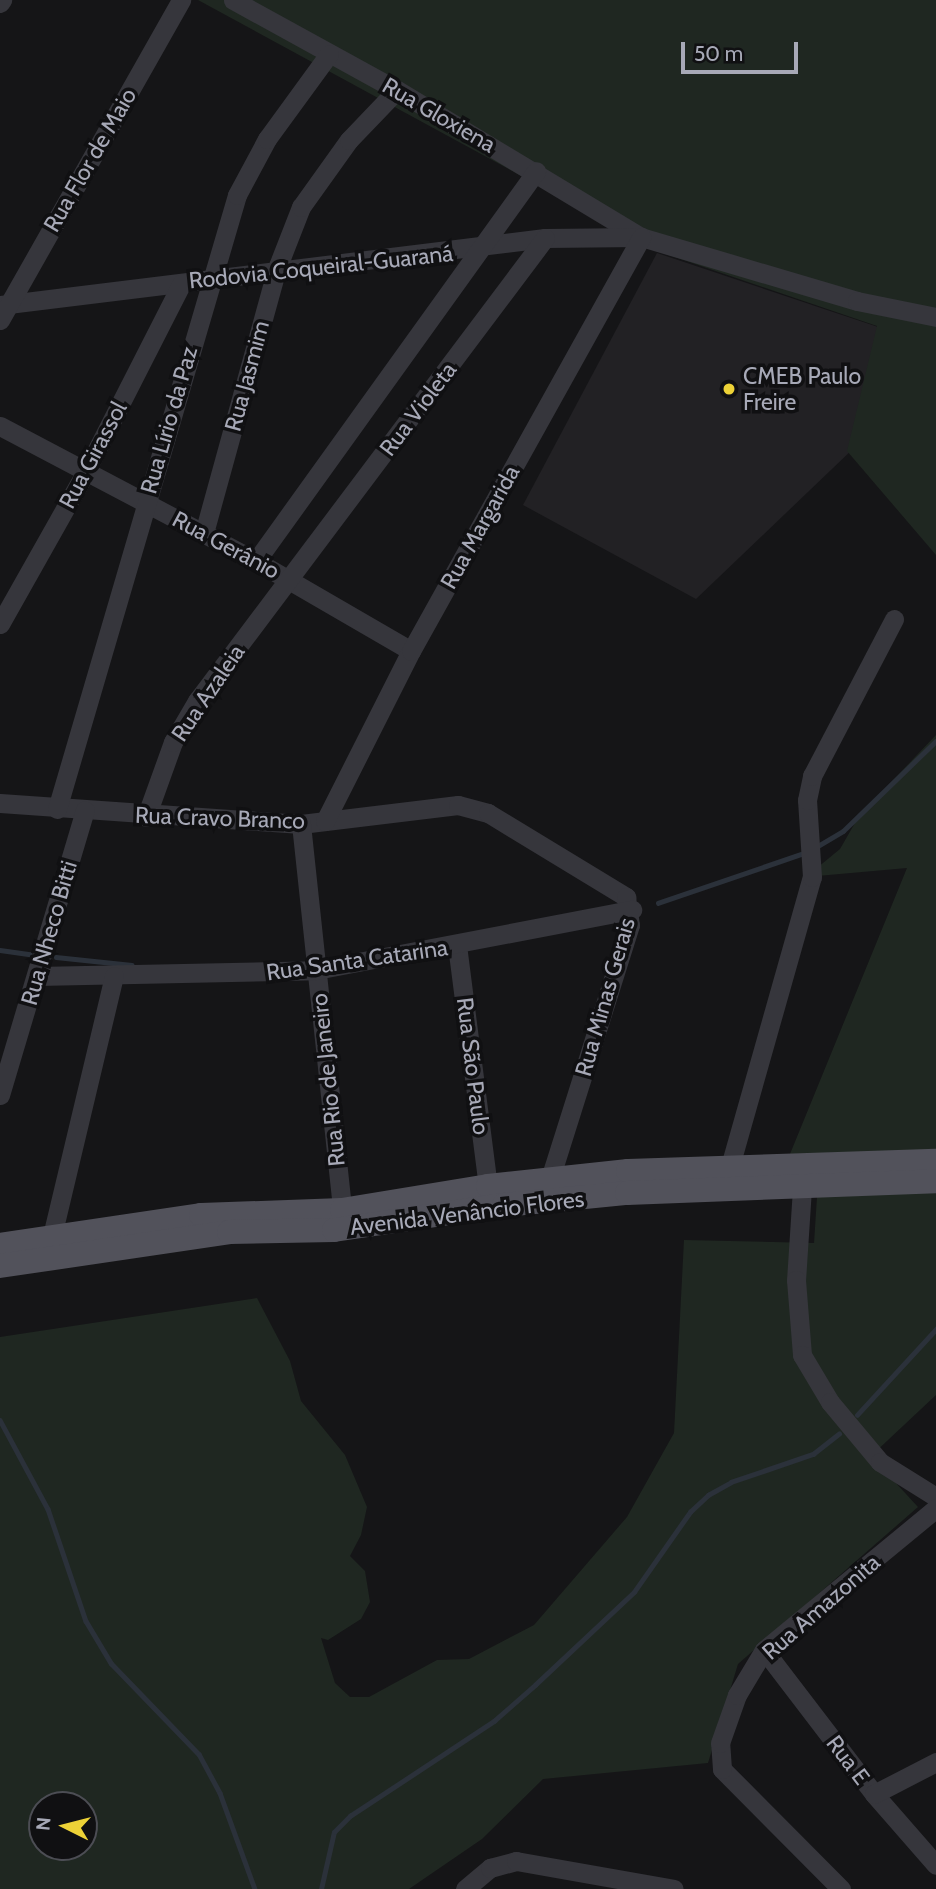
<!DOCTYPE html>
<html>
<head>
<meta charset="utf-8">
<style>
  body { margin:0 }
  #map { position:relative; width:936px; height:1889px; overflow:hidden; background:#151517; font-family:Cabin,sans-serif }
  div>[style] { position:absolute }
  .built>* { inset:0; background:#222124 }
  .green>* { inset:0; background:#1f2721 }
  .stream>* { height:4.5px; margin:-2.25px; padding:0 2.25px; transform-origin:2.25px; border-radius:2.25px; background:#2b313a }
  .minor>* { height:19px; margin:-9.5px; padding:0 9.5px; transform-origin:9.5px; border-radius:9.5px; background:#36363c }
  .major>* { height:24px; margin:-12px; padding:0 12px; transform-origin:12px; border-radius:12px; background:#52525b }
  .dots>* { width:19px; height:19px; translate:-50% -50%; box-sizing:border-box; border:4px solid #101012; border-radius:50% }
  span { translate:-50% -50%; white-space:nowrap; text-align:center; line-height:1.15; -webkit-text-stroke:7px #101012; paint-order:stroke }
  .street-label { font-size:23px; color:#a7a9b7 }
  .poi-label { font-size:23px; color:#a7a9b7 }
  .left { translate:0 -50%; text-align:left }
  .north { position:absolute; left:28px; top:1791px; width:70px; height:70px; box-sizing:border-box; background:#101012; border:2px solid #4c4d54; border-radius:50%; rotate:276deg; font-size:19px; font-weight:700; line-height:28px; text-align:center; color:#a7a9b7 }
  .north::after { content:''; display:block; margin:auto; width:24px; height:32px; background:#edd237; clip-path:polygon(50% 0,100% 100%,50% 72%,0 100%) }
  .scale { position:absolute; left:681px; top:42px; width:117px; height:32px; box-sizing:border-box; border:4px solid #a7a9b7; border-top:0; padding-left:9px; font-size:21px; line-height:24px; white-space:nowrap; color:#a7a9b7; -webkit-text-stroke:5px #101012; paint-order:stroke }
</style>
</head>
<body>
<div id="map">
  <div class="built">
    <div style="clip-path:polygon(657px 253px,890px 331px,855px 447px,696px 599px,523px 505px)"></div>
  </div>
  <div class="green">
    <div style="clip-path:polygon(198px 0,936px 0,936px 555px,847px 451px,877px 326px,663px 253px)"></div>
    <div style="clip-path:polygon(936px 735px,936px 1150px,790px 1154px,907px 868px,806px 877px,840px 849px,859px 816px)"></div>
    <div style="clip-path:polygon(evenodd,936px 1190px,936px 1395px,871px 1456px,918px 1507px,738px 1664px,708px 1763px,543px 1779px,482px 1839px,409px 1889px,0 1889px,0 1337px,257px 1298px,290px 1361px,301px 1401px,345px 1455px,367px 1507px,361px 1535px,350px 1556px,365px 1571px,370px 1602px,361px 1619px,328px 1640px,321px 1638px,335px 1683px,350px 1697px,369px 1697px,437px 1660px,469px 1659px,534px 1625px,627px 1517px,674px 1433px,684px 1240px,814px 1243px,817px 1197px,936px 1190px,42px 1805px,84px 1805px,84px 1847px,42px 1847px,42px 1805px)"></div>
  </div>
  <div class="stream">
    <div style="left:818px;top:846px;width:29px;rotate:-31deg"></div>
    <div style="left:843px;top:831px;width:129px;rotate:-44.1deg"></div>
    <div style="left:658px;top:903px;width:151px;rotate:-18.9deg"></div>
    <div style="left:0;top:950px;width:30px;rotate:8deg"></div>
    <div style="left:56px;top:957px;width:76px;rotate:6deg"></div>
    <div style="left:857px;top:1415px;width:117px;rotate:-47.4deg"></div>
    <div style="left:0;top:1420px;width:101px;rotate:61.7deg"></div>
    <div style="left:48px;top:1509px;width:118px;rotate:71.3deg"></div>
    <div style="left:86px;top:1621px;width:49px;rotate:59.2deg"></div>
    <div style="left:111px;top:1663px;width:127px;rotate:46deg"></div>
    <div style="left:199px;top:1754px;width:44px;rotate:61.7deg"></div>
    <div style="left:220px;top:1793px;width:102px;rotate:70deg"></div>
    <div style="left:321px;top:1889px;width:58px;rotate:-77.2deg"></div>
    <div style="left:334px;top:1832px;width:23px;rotate:-45deg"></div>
    <div style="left:350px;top:1816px;width:173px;rotate:-33.4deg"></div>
    <div style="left:494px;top:1721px;width:55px;rotate:-41.3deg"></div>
    <div style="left:535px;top:1685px;width:136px;rotate:-43.2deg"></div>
    <div style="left:634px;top:1592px;width:98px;rotate:-55deg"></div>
    <div style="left:690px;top:1512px;width:25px;rotate:-43deg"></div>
    <div style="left:708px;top:1495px;width:26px;rotate:-29deg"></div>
    <div style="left:731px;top:1482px;width:87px;rotate:-18.9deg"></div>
    <div style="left:813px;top:1454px;width:33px;rotate:-38deg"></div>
  </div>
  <div class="minor">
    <div style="left:233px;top:0;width:187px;rotate:28.8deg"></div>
    <div style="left:397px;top:90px;width:285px;rotate:31.1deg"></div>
    <div style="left:641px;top:237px;width:225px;rotate:16.5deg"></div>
    <div style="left:857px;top:301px;width:81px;rotate:11.4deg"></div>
    <div style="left:0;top:3px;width:4px;rotate:-56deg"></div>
    <div style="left:0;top:305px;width:549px;rotate:-7.01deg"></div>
    <div style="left:545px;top:238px;width:95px;rotate:-0.6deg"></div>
    <div style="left:0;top:320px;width:368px;rotate:-60.5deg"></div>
    <div style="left:0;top:426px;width:289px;rotate:27.8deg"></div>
    <div style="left:256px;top:561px;width:179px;rotate:30.1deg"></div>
    <div style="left:204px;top:533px;width:272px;rotate:-74.6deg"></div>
    <div style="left:276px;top:271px;width:69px;rotate:-68.7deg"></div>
    <div style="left:301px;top:207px;width:82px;rotate:-54.4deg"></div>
    <div style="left:349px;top:140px;width:69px;rotate:-46.2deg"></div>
    <div style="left:256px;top:561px;width:480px;rotate:-54.3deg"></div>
    <div style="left:0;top:624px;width:173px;rotate:-60.6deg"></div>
    <div style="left:85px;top:473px;width:213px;rotate:-63deg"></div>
    <div style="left:0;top:803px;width:302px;rotate:4deg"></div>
    <div style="left:301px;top:824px;width:158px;rotate:-6.9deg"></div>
    <div style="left:458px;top:805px;width:31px;rotate:15deg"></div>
    <div style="left:488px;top:813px;width:162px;rotate:31.3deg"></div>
    <div style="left:626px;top:897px;width:28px;rotate:82deg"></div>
    <div style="left:630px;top:925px;width:266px;rotate:107.5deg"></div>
    <div style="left:57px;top:809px;width:640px;rotate:-73.66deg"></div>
    <div style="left:237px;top:195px;width:64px;rotate:-61.8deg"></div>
    <div style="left:267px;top:139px;width:105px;rotate:-53.9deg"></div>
    <div style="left:146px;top:817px;width:80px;rotate:-70.2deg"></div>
    <div style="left:173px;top:742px;width:48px;rotate:-59.7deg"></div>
    <div style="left:197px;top:701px;width:579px;rotate:-53.07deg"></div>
    <div style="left:325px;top:821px;width:191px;rotate:-63.2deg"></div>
    <div style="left:411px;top:651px;width:474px;rotate:-60.9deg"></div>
    <div style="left:301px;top:824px;width:388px;rotate:83.9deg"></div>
    <div style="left:457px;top:945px;width:243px;rotate:82.7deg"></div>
    <div style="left:37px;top:976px;width:279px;rotate:-1.2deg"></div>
    <div style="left:316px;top:970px;width:322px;rotate:-10.8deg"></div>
    <div style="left:0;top:1095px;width:297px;rotate:-73.4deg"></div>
    <div style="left:730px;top:1166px;width:300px;rotate:-74.2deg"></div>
    <div style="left:812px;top:877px;width:77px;rotate:-93.7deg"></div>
    <div style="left:807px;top:800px;width:25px;rotate:-78deg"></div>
    <div style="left:812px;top:776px;width:177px;rotate:-62.4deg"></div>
    <div style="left:802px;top:1188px;width:92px;rotate:93.7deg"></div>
    <div style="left:796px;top:1280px;width:75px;rotate:85.4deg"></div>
    <div style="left:802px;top:1355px;width:55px;rotate:59.2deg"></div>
    <div style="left:830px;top:1402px;width:78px;rotate:50.2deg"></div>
    <div style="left:880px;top:1462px;width:66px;rotate:32deg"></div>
    <div style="left:52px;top:1236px;width:267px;rotate:-76.6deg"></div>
    <div style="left:764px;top:1650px;width:181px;rotate:52.6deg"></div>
    <div style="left:874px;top:1794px;width:94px;rotate:48.9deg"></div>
    <div style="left:874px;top:1794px;width:70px;rotate:-27.3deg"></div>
    <div style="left:465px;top:1889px;width:33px;rotate:-40deg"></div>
    <div style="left:490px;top:1868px;width:27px;rotate:-15deg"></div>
    <div style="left:516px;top:1861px;width:160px;rotate:10deg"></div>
    <div style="left:841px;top:1889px;width:169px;rotate:-134.8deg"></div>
    <div style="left:722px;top:1769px;width:26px;rotate:-94deg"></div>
    <div style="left:720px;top:1743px;width:51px;rotate:-70.5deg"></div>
    <div style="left:737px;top:1695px;width:52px;rotate:-59deg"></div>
    <div style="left:764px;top:1650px;width:223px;rotate:-39.5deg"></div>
  </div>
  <div class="major">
    <div style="left:0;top:1245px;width:203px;rotate:-8.5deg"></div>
    <div style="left:201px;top:1215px;width:141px;rotate:-2deg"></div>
    <div style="left:342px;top:1210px;width:148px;rotate:-9.3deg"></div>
    <div style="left:488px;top:1186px;width:141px;rotate:-6.1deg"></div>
    <div style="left:628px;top:1171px;width:308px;rotate:-1.9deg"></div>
    <div style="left:0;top:1266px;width:232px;rotate:-8.4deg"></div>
    <div style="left:229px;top:1232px;width:105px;rotate:-1.1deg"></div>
    <div style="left:334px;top:1230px;width:172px;rotate:-8.4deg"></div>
    <div style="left:504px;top:1205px;width:124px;rotate:-5.6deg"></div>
    <div style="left:627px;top:1193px;width:309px;rotate:-2.2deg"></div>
  </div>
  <div class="dots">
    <div style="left:729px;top:389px;background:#edd237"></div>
  </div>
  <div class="street-label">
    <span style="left:439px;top:115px;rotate:30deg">Rua Gloxiena</span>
    <span style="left:90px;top:160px;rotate:-60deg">Rua Flor de Maio</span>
    <span style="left:321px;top:267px;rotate:-6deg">Rodovia Coqueiral-Guaraná</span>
    <span style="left:247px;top:376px;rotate:-75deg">Rua Jasmim</span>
    <span style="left:418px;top:409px;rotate:-53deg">Rua Violeta</span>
    <span style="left:169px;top:420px;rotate:-74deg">Rua Lírio da Paz</span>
    <span style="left:93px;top:455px;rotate:-62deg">Rua Girassol</span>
    <span style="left:480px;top:527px;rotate:-61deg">Rua Margarida</span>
    <span style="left:226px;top:545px;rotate:28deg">Rua Gerânio</span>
    <span style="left:208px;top:693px;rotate:-56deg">Rua Azaleia</span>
    <span style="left:220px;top:818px;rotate:2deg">Rua Cravo Branco</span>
    <span style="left:49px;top:933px;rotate:-74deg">Rua Nheco Bitti</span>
    <span style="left:357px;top:960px;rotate:-8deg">Rua Santa Catarina</span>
    <span style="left:605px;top:997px;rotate:-74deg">Rua Minas Gerais</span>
    <span style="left:473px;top:1066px;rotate:83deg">Rua São Paulo</span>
    <span style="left:328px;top:1080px;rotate:-96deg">Rua Rio de Janeiro</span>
    <span style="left:467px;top:1213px;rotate:-7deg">Avenida Venâncio Flores</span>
    <span style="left:821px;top:1607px;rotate:-41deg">Rua Amazonita</span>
    <span style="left:848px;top:1760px;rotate:53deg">Rua E</span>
  </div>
  <div class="poi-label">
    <span class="left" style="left:743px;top:389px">CMEB Paulo<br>Freire</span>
  </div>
  <div class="north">N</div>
  <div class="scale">50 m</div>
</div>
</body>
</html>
